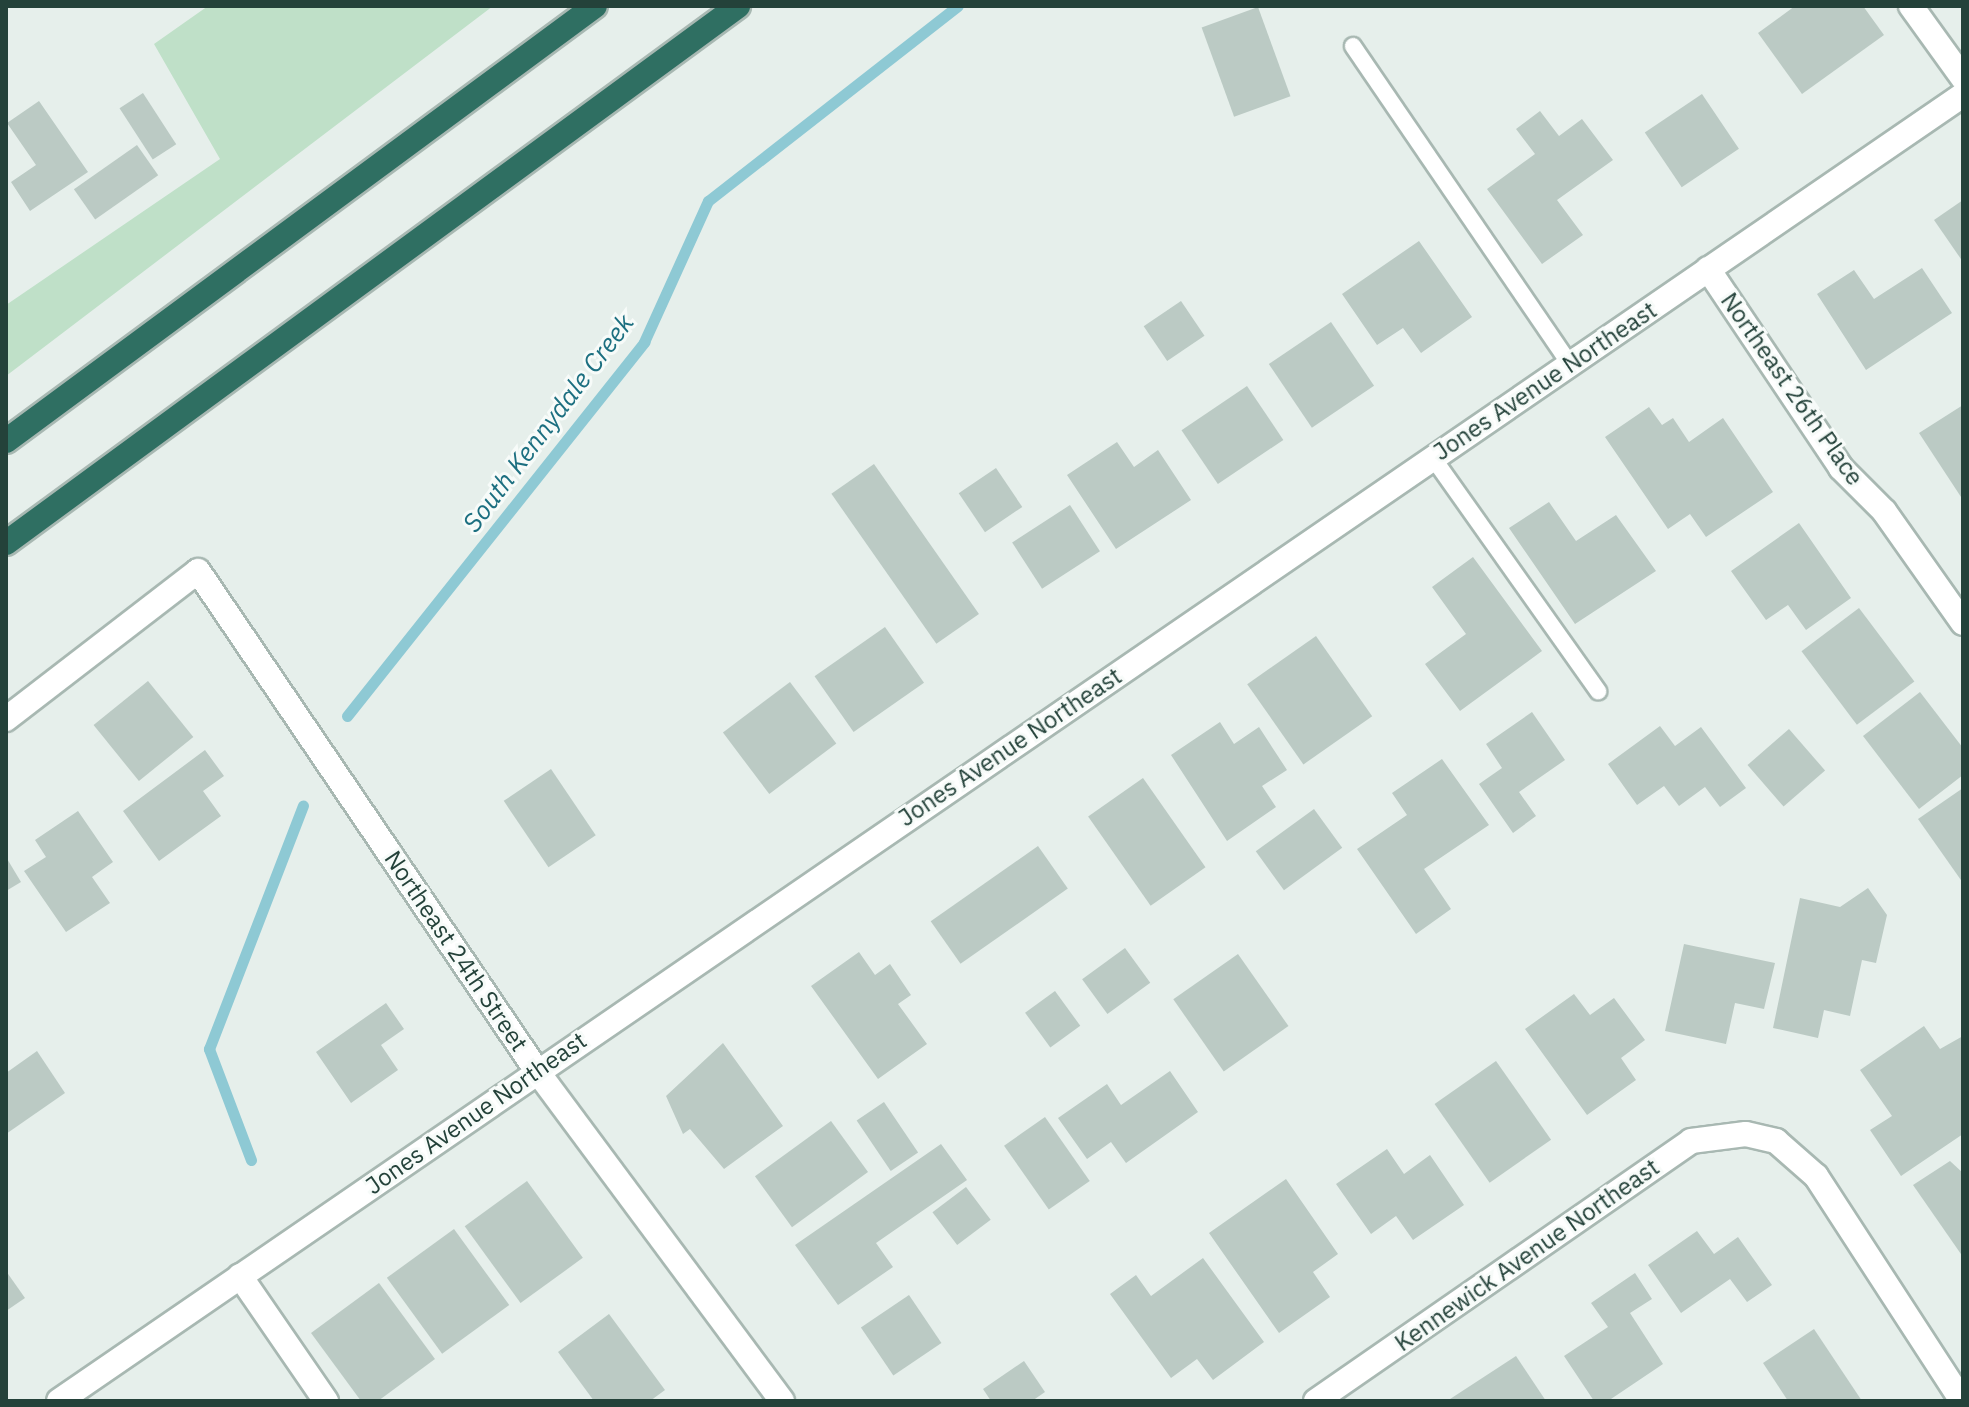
<!DOCTYPE html>
<html>
<head>
<meta charset="utf-8">
<style>
  body { margin:0 }
  #map { position:relative; width:1969px; height:1407px; overflow:hidden; background:#e6efeb; font-family:"IBM Plex Sans",sans-serif }
  div>[style] { position:absolute }
  .green>* { inset:0; background:#bfe0c8 }
  .stream>* { height:11px; margin:-5.5px; padding:0 5.5px; transform-origin:5.5px; border-radius:5.5px; background:#8ec9d4 }
  .building>* { inset:0; background:#bbcac4; transform-origin:0 0 }
  .roads { filter:drop-shadow(2px 0 #a8b8b2) drop-shadow(-2px 0 #a8b8b2) drop-shadow(0 2px #a8b8b2) drop-shadow(0 -2px #a8b8b2) }
  .service>* { height:16px; margin:-8px; padding:0 8px; transform-origin:8px; border-radius:8px; background:#fff }
  .minor>* { height:24px; margin:-12px; padding:0 12px; transform-origin:12px; border-radius:12px; background:#fff }
  .motorway>* { height:24px; margin:-12px; padding:0 12px; transform-origin:12px; border-radius:12px; background:#2f6f62 }
  span { translate:-50% -50%; white-space:nowrap; text-align:center; line-height:1.15; -webkit-text-stroke:6px #f7fbf9; paint-order:stroke }
  .street-label { font-size:24px; color:#24423a }
  .water-label { font-size:26px; color:#1c6f80; font-style:italic }
  .frame { position:absolute; inset:0; border:8px solid #24423a; pointer-events:none }
</style>
</head>
<body>
<div id="map">
  <div class="green">
    <div style="clip-path:polygon(208px 6px,493px 6px,6px 376px,6px 305px,220px 159px,154px 44px)"></div>
  </div>
  <div class="stream">
    <div style="left:347px;top:716px;width:478px;rotate:-51.5deg"></div>
    <div style="left:644px;top:342px;width:155px;rotate:-65.6deg"></div>
    <div style="left:708px;top:201px;width:317px;rotate:-38deg"></div>
    <div style="left:251px;top:1160px;width:119px;rotate:-110.7deg"></div>
    <div style="left:209px;top:1049px;width:261px;rotate:-68.9deg"></div>
  </div>
  <div class="building">
    <div style="clip-path:polygon(1795px 6px,1863px 6px,1884px 35px,1802px 94px,1758px 33px)"></div>
    <div style="left:1258px;top:7px;width:95px;height:60px;rotate:70deg"></div>
    <div style="left:143px;top:93px;width:61px;height:28px;rotate:57deg"></div>
    <div style="left:1702px;top:94px;width:66px;height:69px;rotate:56deg"></div>
    <div style="clip-path:polygon(39px 101px,88px 172px,30px 211px,11px 182px,36px 165px,7px 123px)"></div>
    <div style="clip-path:polygon(1540px 111px,1559px 136px,1582px 119px,1613px 160px,1557px 200px,1583px 235px,1542px 264px,1487px 189px,1535px 154px,1516px 129px)"></div>
    <div style="left:137px;top:145px;width:37px;height:77px;rotate:55deg"></div>
    <div style="clip-path:polygon(1963px 200px,1963px 262px,1934px 220px)"></div>
    <div style="clip-path:polygon(1419px 241px,1472px 317px,1421px 353px,1403px 328px,1377px 345px,1342px 294px)"></div>
    <div style="clip-path:polygon(1922px 268px,1952px 313px,1866px 370px,1817px 294px,1854px 270px,1874px 299px)"></div>
    <div style="left:1181px;top:301px;width:42px;height:45px;rotate:56deg"></div>
    <div style="left:1331px;top:322px;width:77px;height:75px;rotate:56deg"></div>
    <div style="left:1247px;top:386px;width:65px;height:79px;rotate:56deg"></div>
    <div style="clip-path:polygon(1963px 405px,1963px 500px,1919px 433px)"></div>
    <div style="clip-path:polygon(1649px 407px,1662px 425px,1673px 418px,1689px 442px,1723px 418px,1773px 492px,1706px 537px,1690px 514px,1668px 529px,1605px 437px)"></div>
    <div style="clip-path:polygon(1117px 442px,1134px 467px,1158px 450px,1191px 500px,1116px 549px,1067px 475px)"></div>
    <div style="left:874px;top:464px;width:183px;height:52px;rotate:55deg"></div>
    <div style="left:996px;top:468px;width:47px;height:45px;rotate:56deg"></div>
    <div style="clip-path:polygon(1549px 502px,1576px 541px,1616px 515px,1656px 571px,1575px 624px,1509px 528px)"></div>
    <div style="left:1070px;top:505px;width:55px;height:69px;rotate:57deg"></div>
    <div style="clip-path:polygon(1799px 523px,1851px 598px,1806px 630px,1788px 605px,1766px 620px,1731px 571px)"></div>
    <div style="clip-path:polygon(1473px 557px,1542px 651px,1460px 711px,1425px 664px,1466px 634px,1432px 587px)"></div>
    <div style="left:1859px;top:608px;width:92px;height:72px;rotate:53deg"></div>
    <div style="left:885px;top:627px;width:68px;height:86px;rotate:55deg"></div>
    <div style="left:1316px;top:636px;width:98px;height:84px;rotate:55deg"></div>
    <div style="left:148px;top:681px;width:72px;height:70px;rotate:51deg"></div>
    <div style="left:790px;top:682px;width:77px;height:84px;rotate:53deg"></div>
    <div style="clip-path:polygon(1920px 692px,1963px 748px,1963px 775px,1919px 809px,1863px 736px)"></div>
    <div style="clip-path:polygon(1532px 712px,1565px 760px,1519px 792px,1536px 816px,1513px 833px,1479px 784px,1502px 768px,1486px 744px)"></div>
    <div style="clip-path:polygon(1220px 722px,1234px 744px,1259px 727px,1287px 770px,1262px 786px,1276px 807px,1227px 841px,1171px 755px)"></div>
    <div style="clip-path:polygon(1660px 726px,1675px 746px,1701px 727px,1746px 788px,1720px 807px,1705px 787px,1679px 806px,1664px 786px,1637px 805px,1608px 764px)"></div>
    <div style="left:1789px;top:729px;width:55px;height:55px;rotate:49deg"></div>
    <div style="clip-path:polygon(205px 750px,224px 776px,203px 791px,221px 816px,159px 861px,123px 811px)"></div>
    <div style="clip-path:polygon(1442px 759px,1489px 825px,1424px 869px,1451px 909px,1416px 934px,1357px 849px,1407px 815px,1392px 793px)"></div>
    <div style="left:551px;top:769px;width:80px;height:57px;rotate:56deg"></div>
    <div style="left:1143px;top:778px;width:109px;height:67px;rotate:55deg"></div>
    <div style="clip-path:polygon(1963px 788px,1963px 883px,1918px 819px)"></div>
    <div style="left:1314px;top:809px;width:48px;height:72px;rotate:54deg"></div>
    <div style="clip-path:polygon(78px 811px,113px 862px,92px 877px,110px 903px,66px 932px,24px 871px,46px 857px,35px 840px)"></div>
    <div style="left:1038px;top:846px;width:52px;height:131px;rotate:55deg"></div>
    <div style="clip-path:polygon(6px 857px,21px 882px,6px 891px)"></div>
    <div style="clip-path:polygon(1868px 888px,1887px 915px,1876px 963px,1862px 960px,1850px 1016px,1824px 1010px,1818px 1038px,1773px 1028px,1800px 898px,1840px 907px)"></div>
    <div style="clip-path:polygon(1684px 944px,1775px 963px,1764px 1009px,1735px 1003px,1726px 1044px,1665px 1031px)"></div>
    <div style="left:1125px;top:948px;width:43px;height:53px;rotate:54deg"></div>
    <div style="clip-path:polygon(859px 952px,875px 975px,890px 964px,911px 995px,898px 1004px,927px 1044px,878px 1079px,811px 986px)"></div>
    <div style="left:1238px;top:954px;width:88px;height:79px;rotate:55deg"></div>
    <div style="left:1055px;top:991px;width:43px;height:37px;rotate:54deg"></div>
    <div style="clip-path:polygon(1574px 994px,1590px 1015px,1614px 998px,1645px 1040px,1621px 1058px,1636px 1080px,1587px 1115px,1525px 1029px)"></div>
    <div style="clip-path:polygon(386px 1003px,404px 1029px,381px 1045px,398px 1070px,351px 1103px,316px 1052px)"></div>
    <div style="clip-path:polygon(1924px 1026px,1940px 1049px,1963px 1036px,1963px 1134px,1901px 1176px,1870px 1130px,1892px 1116px,1860px 1070px)"></div>
    <div style="clip-path:polygon(723px 1043px,783px 1126px,724px 1169px,690px 1129px,683px 1134px,666px 1096px)"></div>
    <div style="clip-path:polygon(37px 1051px,65px 1093px,6px 1134px,6px 1073px)"></div>
    <div style="left:1496px;top:1061px;width:96px;height:75px;rotate:55deg"></div>
    <div style="clip-path:polygon(1170px 1071px,1198px 1112px,1126px 1163px,1111px 1142px,1087px 1159px,1058px 1118px,1107px 1084px,1121px 1105px)"></div>
    <div style="left:884px;top:1102px;width:61px;height:33px;rotate:56deg"></div>
    <div style="left:1045px;top:1117px;width:78px;height:50px;rotate:55deg"></div>
    <div style="left:831px;top:1121px;width:63px;height:94px;rotate:54deg"></div>
    <div style="clip-path:polygon(941px 1144px,967px 1180px,876px 1243px,893px 1267px,838px 1305px,795px 1245px)"></div>
    <div style="clip-path:polygon(1387px 1149px,1404px 1174px,1430px 1155px,1464px 1205px,1413px 1240px,1396px 1216px,1371px 1234px,1336px 1184px)"></div>
    <div style="clip-path:polygon(1950px 1161px,1963px 1173px,1963px 1257px,1913px 1185px)"></div>
    <div style="clip-path:polygon(1286px 1179px,1338px 1254px,1313px 1272px,1330px 1297px,1279px 1333px,1209px 1233px)"></div>
    <div style="left:527px;top:1181px;width:95px;height:77px;rotate:54deg"></div>
    <div style="left:966px;top:1187px;width:41px;height:42px;rotate:53deg"></div>
    <div style="left:454px;top:1229px;width:94px;height:83px;rotate:54deg"></div>
    <div style="clip-path:polygon(1697px 1231px,1714px 1254px,1738px 1237px,1772px 1285px,1747px 1302px,1730px 1279px,1681px 1313px,1648px 1265px)"></div>
    <div style="clip-path:polygon(1203px 1258px,1264px 1342px,1213px 1380px,1197px 1359px,1171px 1378px,1110px 1294px,1136px 1275px,1151px 1296px)"></div>
    <div style="clip-path:polygon(6px 1271px,25px 1298px,6px 1311px)"></div>
    <div style="clip-path:polygon(1635px 1273px,1652px 1299px,1630px 1313px,1663px 1364px,1608px 1401px,1594px 1401px,1564px 1356px,1608px 1327px,1591px 1303px)"></div>
    <div style="clip-path:polygon(379px 1283px,435px 1359px,378px 1401px,361px 1401px,311px 1333px)"></div>
    <div style="left:909px;top:1295px;width:58px;height:58px;rotate:56deg"></div>
    <div style="clip-path:polygon(609px 1314px,665px 1390px,650px 1401px,594px 1401px,558px 1352px)"></div>
    <div style="clip-path:polygon(1814px 1329px,1862px 1401px,1788px 1401px,1763px 1363px)"></div>
    <div style="clip-path:polygon(1516px 1356px,1546px 1401px,1447px 1401px)"></div>
    <div style="clip-path:polygon(1024px 1361px,1045px 1392px,1032px 1401px,991px 1401px,983px 1389px)"></div>
  </div>
  <div class="roads">
    <div class="service">
      <div style="left:1353px;top:46px;width:385px;rotate:55.7deg"></div>
      <div style="left:1433px;top:458px;width:286px;rotate:54.7deg"></div>
    </div>
    <div class="minor">
      <div style="left:1911px;top:6px;width:89px;rotate:54.2deg"></div>
      <div style="left:1708px;top:269px;width:239px;rotate:56.2deg"></div>
      <div style="left:1841px;top:468px;width:61px;rotate:45deg"></div>
      <div style="left:1884px;top:511px;width:137px;rotate:54.8deg"></div>
      <div style="left:6px;top:719px;width:242px;rotate:-37.6deg"></div>
      <div style="left:198px;top:571px;width:604px;rotate:55.86deg"></div>
      <div style="left:537px;top:1071px;width:411px;rotate:53.4deg"></div>
      <div style="left:240px;top:1276px;width:152px;rotate:55.5deg"></div>
      <div style="left:59px;top:1401px;width:2309px;rotate:-34.45deg"></div>
      <div style="left:1316px;top:1401px;width:456px;rotate:-34.7deg"></div>
      <div style="left:1691px;top:1141px;width:55px;rotate:-7.3deg"></div>
      <div style="left:1746px;top:1134px;width:31px;rotate:13deg"></div>
      <div style="left:1776px;top:1141px;width:53px;rotate:41.2deg"></div>
      <div style="left:1816px;top:1176px;width:268px;rotate:57deg"></div>
    </div>
    <div class="motorway">
      <div style="left:6px;top:441px;width:732px;rotate:-36.45deg"></div>
      <div style="left:6px;top:543px;width:908px;rotate:-36.26deg"></div>
    </div>
  </div>
  <div class="street-label">
    <span style="left:1545px;top:381px;rotate:-34deg">Jones Avenue Northeast</span>
    <span style="left:1792px;top:389px;rotate:55deg">Northeast 26th Place</span>
    <span style="left:1010px;top:747px;rotate:-34deg">Jones Avenue Northeast</span>
    <span style="left:456px;top:951px;rotate:56deg">Northeast 24th Street</span>
    <span style="left:476px;top:1113px;rotate:-35deg">Jones Avenue Northeast</span>
    <span style="left:1527px;top:1255px;rotate:-35deg">Kennewick Avenue Northeast</span>
  </div>
  <div class="water-label">
    <span style="left:548px;top:423px;rotate:-53deg">South Kennydale Creek</span>
  </div>
  <div class="frame"></div>
</div>
</body>
</html>
